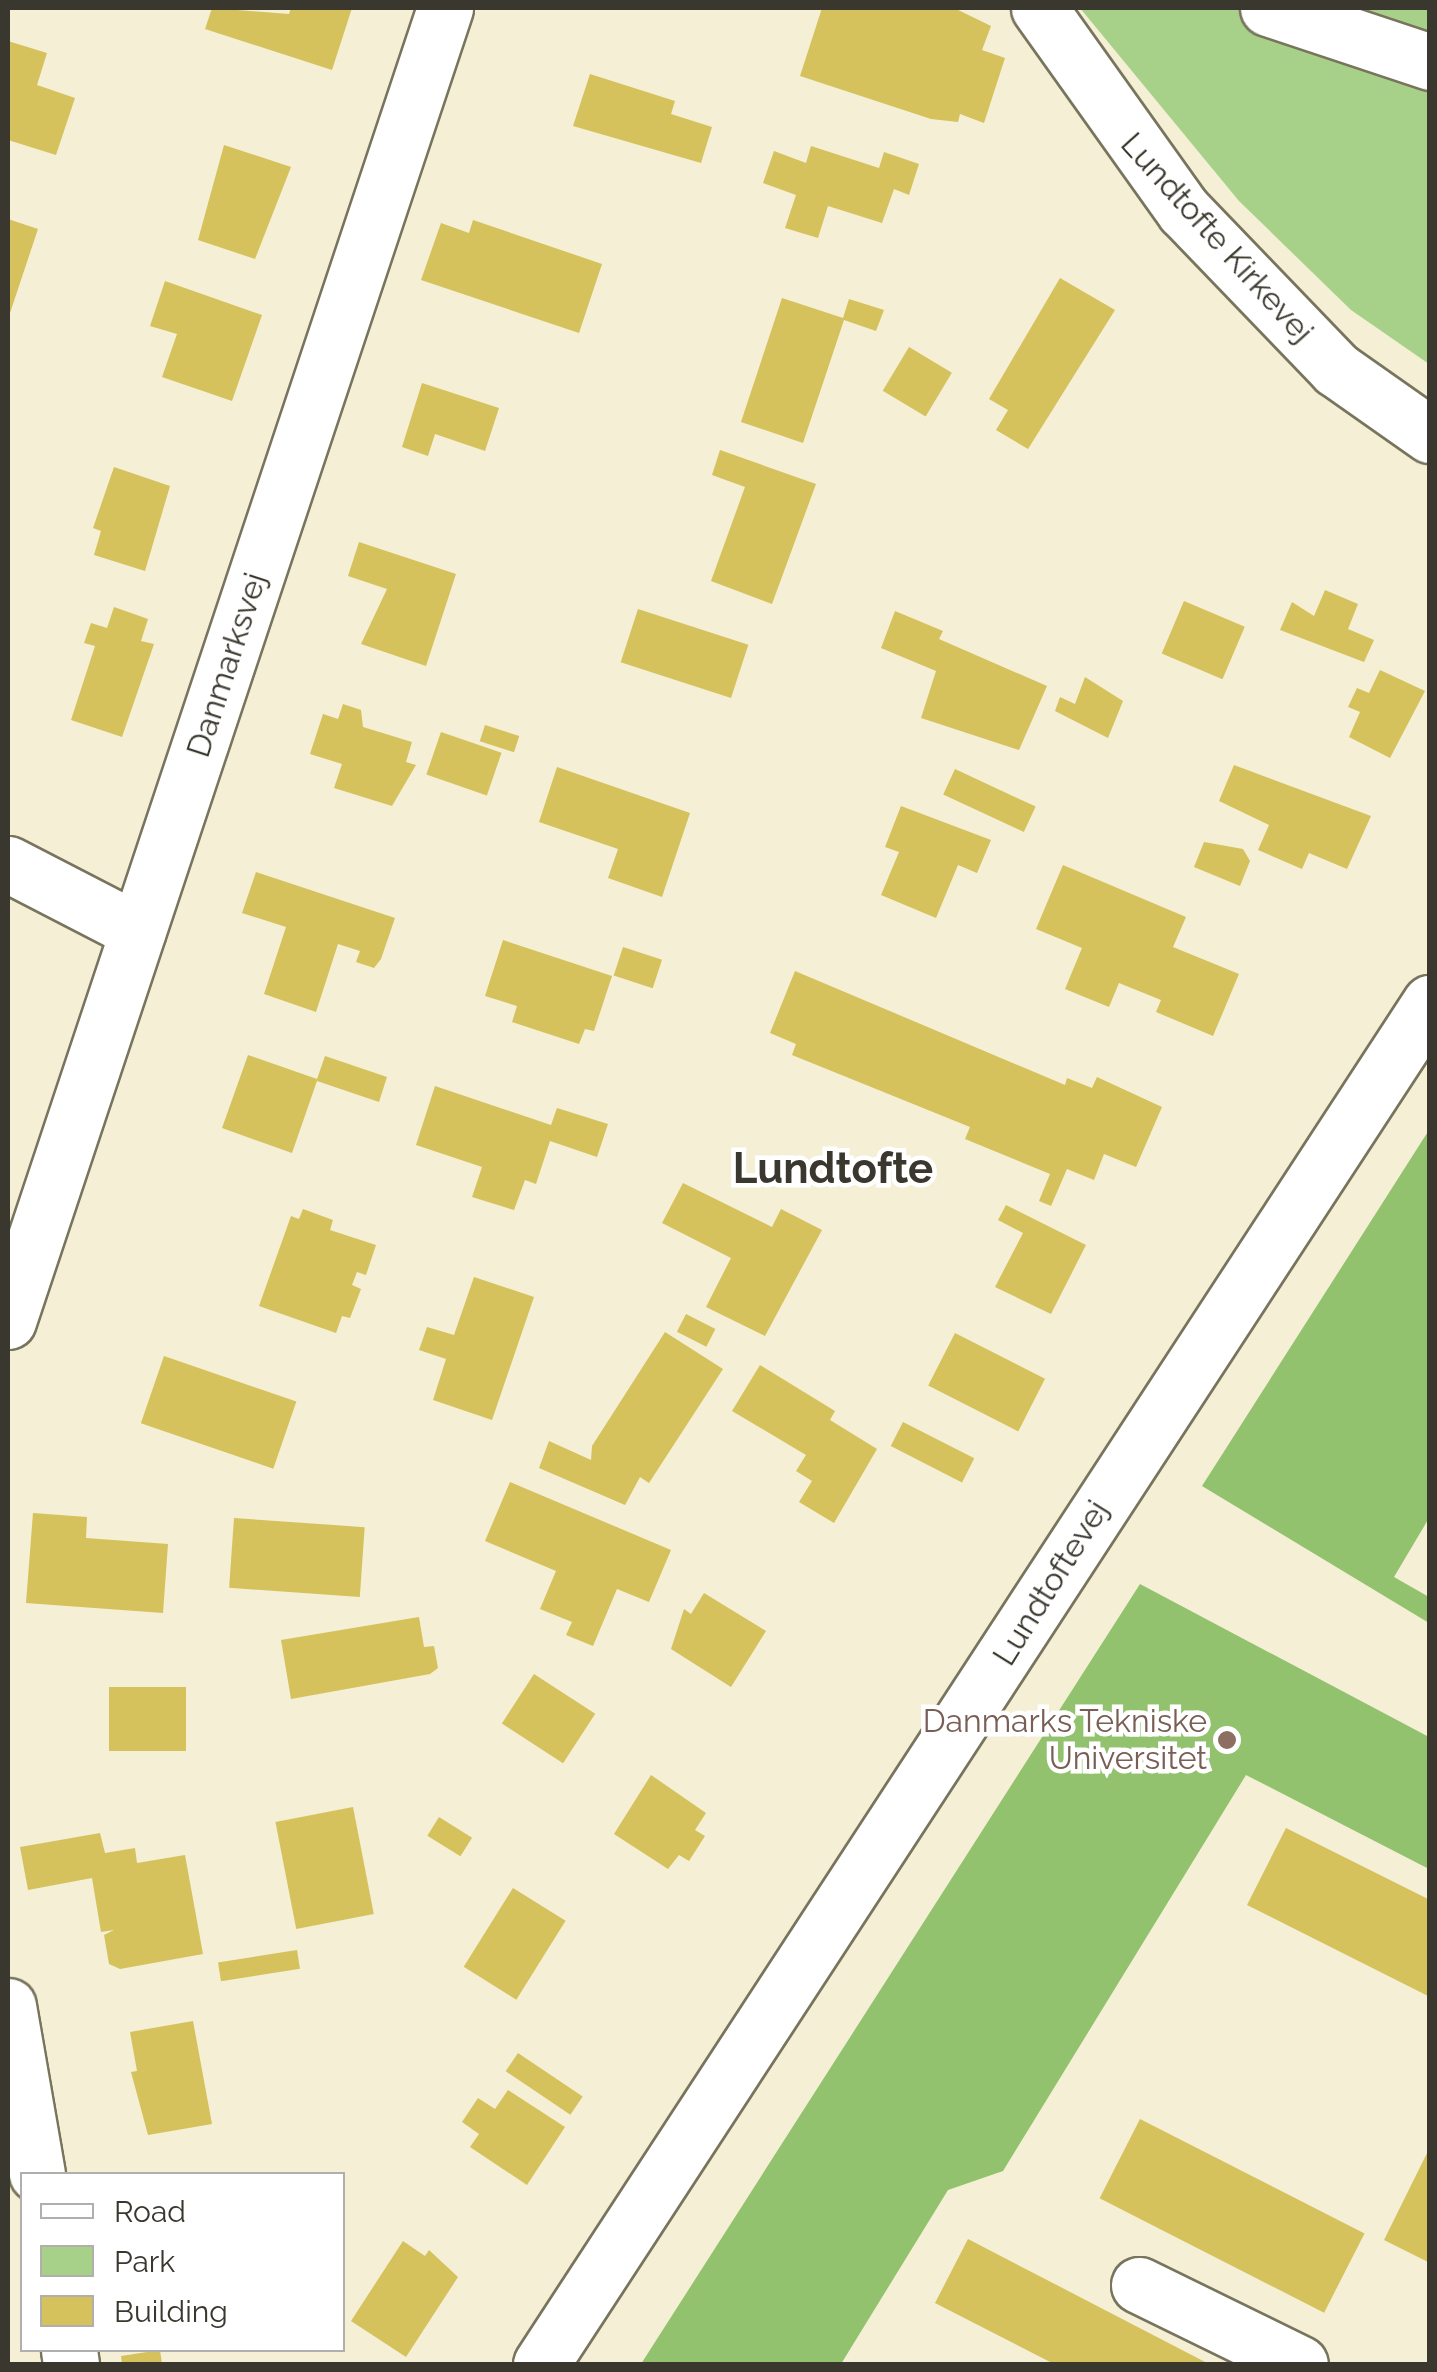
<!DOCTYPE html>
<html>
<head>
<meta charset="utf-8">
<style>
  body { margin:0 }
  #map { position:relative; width:1437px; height:2372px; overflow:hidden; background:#f4efd5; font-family:Raleway,sans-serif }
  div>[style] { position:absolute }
  .green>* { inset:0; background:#a7d189 }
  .forest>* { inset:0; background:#92c26d }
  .building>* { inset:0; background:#d5c25c; transform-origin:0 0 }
  .roads { filter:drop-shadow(2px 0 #78745d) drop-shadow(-2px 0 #78745d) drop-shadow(0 2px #78745d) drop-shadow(0 -2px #78745d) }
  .minor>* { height:55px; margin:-27.5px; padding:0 27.5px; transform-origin:27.5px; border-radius:27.5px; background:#fff }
  .dots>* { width:28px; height:28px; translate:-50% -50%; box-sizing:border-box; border:5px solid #fff; border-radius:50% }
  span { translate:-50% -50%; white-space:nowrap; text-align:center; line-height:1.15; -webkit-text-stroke:9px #fff; paint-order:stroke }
  .street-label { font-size:32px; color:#3a382e }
  .education-label { font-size:32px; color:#785e54 }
  .right { translate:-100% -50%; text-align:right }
  .district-label { font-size:42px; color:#3a382e; font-weight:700 }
  .frame { position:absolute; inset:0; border:10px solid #3a382e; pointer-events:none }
  .legend { position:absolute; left:20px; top:2172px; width:325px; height:180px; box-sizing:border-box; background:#fff; border:2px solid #b0afab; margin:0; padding:12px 18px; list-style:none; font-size:30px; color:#3a382e }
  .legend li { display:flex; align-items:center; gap:20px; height:50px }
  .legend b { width:50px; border:2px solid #b0afab }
</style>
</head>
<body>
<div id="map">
  <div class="green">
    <div style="clip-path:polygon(1080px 8px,1429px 8px,1429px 364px,1351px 310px,1239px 201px)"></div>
  </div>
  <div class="forest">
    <div style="clip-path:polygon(1429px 1130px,1429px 1518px,1394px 1577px,1429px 1597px,1429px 1623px,1202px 1486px)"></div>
    <div style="clip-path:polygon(1140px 1584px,1429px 1737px,1429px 1869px,1246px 1775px,1003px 2171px,948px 2190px,841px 2364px,641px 2364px)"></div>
  </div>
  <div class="building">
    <div style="clip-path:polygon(212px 8px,289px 14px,291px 8px,352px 8px,332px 70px,205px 29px)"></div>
    <div style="clip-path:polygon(822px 8px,954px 8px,991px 26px,982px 50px,1005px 58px,984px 123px,960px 114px,958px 122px,931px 119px,800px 76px)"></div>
    <div style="clip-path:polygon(8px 41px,47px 53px,37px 85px,75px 98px,56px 155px,8px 140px)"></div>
    <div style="clip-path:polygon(590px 74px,675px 101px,671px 114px,712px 127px,701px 163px,573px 126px)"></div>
    <div style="clip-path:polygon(224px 145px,291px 167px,255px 259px,198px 240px)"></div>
    <div style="clip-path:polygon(811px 146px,879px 168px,884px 152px,919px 164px,909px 195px,894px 189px,882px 223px,828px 206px,818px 238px,785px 228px,796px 195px,763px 183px,774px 151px,806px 163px)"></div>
    <div style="clip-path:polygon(8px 219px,38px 229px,8px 319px)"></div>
    <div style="clip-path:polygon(473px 220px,602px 264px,579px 333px,421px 280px,441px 223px,469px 233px)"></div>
    <div style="clip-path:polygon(1060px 278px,1115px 310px,1028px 449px,996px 430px,1008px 410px,989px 399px)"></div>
    <div style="clip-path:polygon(165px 281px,262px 315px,232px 401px,162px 377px,177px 334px,150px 326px)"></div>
    <div style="clip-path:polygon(782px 298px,843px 318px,849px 299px,884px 310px,876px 331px,844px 320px,803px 443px,741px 422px)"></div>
    <div style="left:909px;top:347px;width:50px;height:51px;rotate:31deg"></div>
    <div style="clip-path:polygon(422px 383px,499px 408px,485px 451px,435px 434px,428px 456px,402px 447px)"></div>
    <div style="clip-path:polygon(720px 450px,816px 484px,772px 604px,711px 581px,745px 487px,712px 475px)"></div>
    <div style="clip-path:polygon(114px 467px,170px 486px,145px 571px,94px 555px,101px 531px,93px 528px)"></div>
    <div style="clip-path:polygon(359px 542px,456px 574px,426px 666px,361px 644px,387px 589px,348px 576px)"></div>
    <div style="clip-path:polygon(1325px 590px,1358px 604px,1348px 629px,1374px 640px,1364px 662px,1280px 630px,1292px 602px,1314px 616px)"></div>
    <div style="left:1184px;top:601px;width:66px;height:57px;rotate:23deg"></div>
    <div style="clip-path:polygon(114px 607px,148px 619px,141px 641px,154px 644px,122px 737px,71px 720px,95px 646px,84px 643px,91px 623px,107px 628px)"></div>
    <div style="left:638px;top:609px;width:116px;height:56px;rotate:18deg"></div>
    <div style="clip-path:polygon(895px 611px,943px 631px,939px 639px,1047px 686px,1019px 750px,921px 718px,936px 671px,881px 648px)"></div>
    <div style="clip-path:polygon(1380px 670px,1425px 691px,1390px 758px,1349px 737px,1360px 712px,1348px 707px,1357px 688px,1369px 693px)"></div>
    <div style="clip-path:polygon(1085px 677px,1123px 701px,1108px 738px,1055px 711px,1060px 697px,1075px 704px)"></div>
    <div style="clip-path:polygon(343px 704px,361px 710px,363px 727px,412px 742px,406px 762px,416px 765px,392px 806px,334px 788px,342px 764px,310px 754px,323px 714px,338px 719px)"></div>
    <div style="left:485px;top:725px;width:36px;height:17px;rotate:18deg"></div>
    <div style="left:441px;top:732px;width:64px;height:45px;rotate:19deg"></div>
    <div style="clip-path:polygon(1234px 765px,1371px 816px,1347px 869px,1309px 853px,1302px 869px,1258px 850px,1269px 825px,1219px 801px)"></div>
    <div style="clip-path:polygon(557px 767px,690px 813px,662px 897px,608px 878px,618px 849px,539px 822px)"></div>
    <div style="left:955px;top:769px;width:89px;height:28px;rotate:25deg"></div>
    <div style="clip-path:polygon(901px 806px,991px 840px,977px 873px,958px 865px,936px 918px,881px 895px,899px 852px,885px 847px)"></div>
    <div style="clip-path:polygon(1204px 842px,1243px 849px,1250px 861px,1240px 886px,1194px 867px)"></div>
    <div style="clip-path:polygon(1063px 865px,1186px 917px,1173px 947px,1239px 974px,1213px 1036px,1156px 1012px,1161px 1000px,1119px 983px,1109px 1007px,1065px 989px,1082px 948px,1036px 929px)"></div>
    <div style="clip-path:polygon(256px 872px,395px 918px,381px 959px,374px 968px,356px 962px,360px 951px,338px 944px,316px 1012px,264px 994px,286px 927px,242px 913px)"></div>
    <div style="clip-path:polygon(503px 940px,612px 976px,594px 1031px,585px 1029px,579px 1044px,512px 1022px,517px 1006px,485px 996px)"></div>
    <div style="left:623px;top:947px;width:41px;height:30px;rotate:18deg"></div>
    <div style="clip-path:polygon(795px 971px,1065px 1085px,1067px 1078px,1092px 1088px,1097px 1077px,1162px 1107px,1136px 1167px,1104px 1154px,1094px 1180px,1067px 1169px,1051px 1206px,1039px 1201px,1050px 1174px,965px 1139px,970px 1127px,792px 1055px,796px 1044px,770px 1033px)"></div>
    <div style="clip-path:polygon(248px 1055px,317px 1079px,325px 1056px,387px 1077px,379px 1102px,317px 1081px,292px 1153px,222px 1128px)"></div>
    <div style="clip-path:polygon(435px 1086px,551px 1125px,557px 1108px,608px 1124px,597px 1157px,550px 1141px,536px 1184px,525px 1180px,514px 1210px,472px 1197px,482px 1167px,416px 1145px)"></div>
    <div style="clip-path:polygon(683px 1183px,772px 1227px,781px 1209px,822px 1230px,765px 1336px,706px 1307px,731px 1258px,662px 1223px)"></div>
    <div style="clip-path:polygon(1006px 1205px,1086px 1245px,1051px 1314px,995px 1287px,1023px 1233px,998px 1220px)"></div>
    <div style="clip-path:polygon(303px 1209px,333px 1220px,330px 1230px,376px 1245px,366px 1275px,357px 1272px,352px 1285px,361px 1289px,350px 1318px,342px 1316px,336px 1333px,259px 1306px,291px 1216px,299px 1219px)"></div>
    <div style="clip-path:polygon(474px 1277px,534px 1297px,492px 1420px,433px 1400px,446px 1359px,419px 1350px,427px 1327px,454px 1335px)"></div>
    <div style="left:686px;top:1314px;width:33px;height:20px;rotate:27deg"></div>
    <div style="clip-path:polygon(665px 1332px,723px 1369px,649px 1483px,640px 1477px,625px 1505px,539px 1468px,549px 1441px,591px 1460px,592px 1446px)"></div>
    <div style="left:955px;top:1333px;width:101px;height:59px;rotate:27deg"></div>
    <div style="left:164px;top:1356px;width:140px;height:71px;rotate:19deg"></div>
    <div style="clip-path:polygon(760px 1365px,835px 1411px,830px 1420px,877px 1449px,834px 1523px,799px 1502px,812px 1481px,796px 1471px,806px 1455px,732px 1411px)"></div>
    <div style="left:903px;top:1422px;width:80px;height:27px;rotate:27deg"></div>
    <div style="clip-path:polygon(510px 1482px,671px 1550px,649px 1602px,617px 1589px,593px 1646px,566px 1635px,572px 1622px,540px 1609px,556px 1571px,485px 1541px)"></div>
    <div style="clip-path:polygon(33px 1513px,87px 1517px,86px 1538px,168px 1544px,163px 1613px,26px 1603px)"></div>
    <div style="left:234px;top:1518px;width:131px;height:70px;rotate:4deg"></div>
    <div style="clip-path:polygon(704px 1593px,766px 1631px,731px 1687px,671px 1649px,684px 1609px,691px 1614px)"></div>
    <div style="clip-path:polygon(419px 1617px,424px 1647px,434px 1646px,438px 1668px,430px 1674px,291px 1699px,281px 1640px)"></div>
    <div style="left:534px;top:1674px;width:73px;height:59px;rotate:33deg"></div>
    <div style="left:109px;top:1687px;width:77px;height:64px"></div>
    <div style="clip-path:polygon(651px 1775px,706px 1813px,695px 1830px,705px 1836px,689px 1861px,679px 1855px,668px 1869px,614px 1834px)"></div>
    <div style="left:353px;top:1807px;width:109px;height:79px;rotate:79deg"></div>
    <div style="left:439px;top:1817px;width:39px;height:22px;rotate:32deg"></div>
    <div style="clip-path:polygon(1286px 1828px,1430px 1900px,1430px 1997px,1247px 1905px)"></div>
    <div style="clip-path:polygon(100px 1833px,105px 1853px,135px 1848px,137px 1863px,185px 1855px,203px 1954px,120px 1969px,109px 1964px,104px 1935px,114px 1930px,101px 1932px,92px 1878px,28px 1890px,20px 1847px)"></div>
    <div style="left:513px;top:1888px;width:62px;height:93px;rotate:32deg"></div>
    <div style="left:297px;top:1950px;width:19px;height:80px;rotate:81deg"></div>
    <div style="clip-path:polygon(193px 2021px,212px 2124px,148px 2135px,131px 2072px,137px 2071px,130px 2032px)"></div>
    <div style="left:518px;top:2053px;width:78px;height:22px;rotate:34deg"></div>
    <div style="clip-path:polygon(508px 2090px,565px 2127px,527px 2185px,470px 2147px,479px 2134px,462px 2122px,478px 2098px,495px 2109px)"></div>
    <div style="left:1140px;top:2119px;width:252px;height:89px;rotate:27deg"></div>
    <div style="clip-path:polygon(1430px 2147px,1430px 2263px,1384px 2240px)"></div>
    <div style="clip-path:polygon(968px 2239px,1209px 2364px,1054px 2364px,935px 2303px)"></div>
    <div style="clip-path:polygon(403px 2241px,425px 2256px,429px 2250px,458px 2277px,406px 2357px,351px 2321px)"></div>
    <div style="clip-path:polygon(160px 2350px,162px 2364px,122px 2364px,121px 2356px)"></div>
  </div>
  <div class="roads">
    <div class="minor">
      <div style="left:1039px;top:8px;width:249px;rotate:54.5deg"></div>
      <div style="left:1184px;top:211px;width:219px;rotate:46.1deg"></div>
      <div style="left:1336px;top:369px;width:115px;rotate:35.1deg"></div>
      <div style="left:1268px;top:8px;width:171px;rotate:18.4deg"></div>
      <div style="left:8px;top:864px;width:146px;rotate:27.3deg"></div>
      <div style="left:8px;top:1321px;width:1384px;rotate:-71.59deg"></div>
      <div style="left:8px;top:2006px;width:170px;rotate:80.2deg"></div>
      <div style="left:1139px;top:2285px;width:179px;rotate:26.1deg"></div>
      <div style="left:69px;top:2350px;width:14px;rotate:82deg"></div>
      <div style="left:541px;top:2364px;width:1626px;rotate:-56.85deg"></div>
    </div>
  </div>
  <div class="dots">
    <div style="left:1227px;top:1740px;background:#8d6e63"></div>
  </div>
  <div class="street-label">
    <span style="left:1217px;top:238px;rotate:48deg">Lundtofte Kirkevej</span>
    <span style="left:227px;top:665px;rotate:-72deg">Danmarksvej</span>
    <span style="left:1051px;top:1583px;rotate:-58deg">Lundtoftevej</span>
  </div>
  <div class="education-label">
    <span class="right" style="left:1207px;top:1740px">Danmarks Tekniske<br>Universitet</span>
  </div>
  <div class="district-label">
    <span style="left:833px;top:1169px">Lundtofte</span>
  </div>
  <div class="frame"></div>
  <ul class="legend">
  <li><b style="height:12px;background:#fff"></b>Road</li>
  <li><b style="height:28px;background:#a7d189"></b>Park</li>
  <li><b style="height:28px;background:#d5c25c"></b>Building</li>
  </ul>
</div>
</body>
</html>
